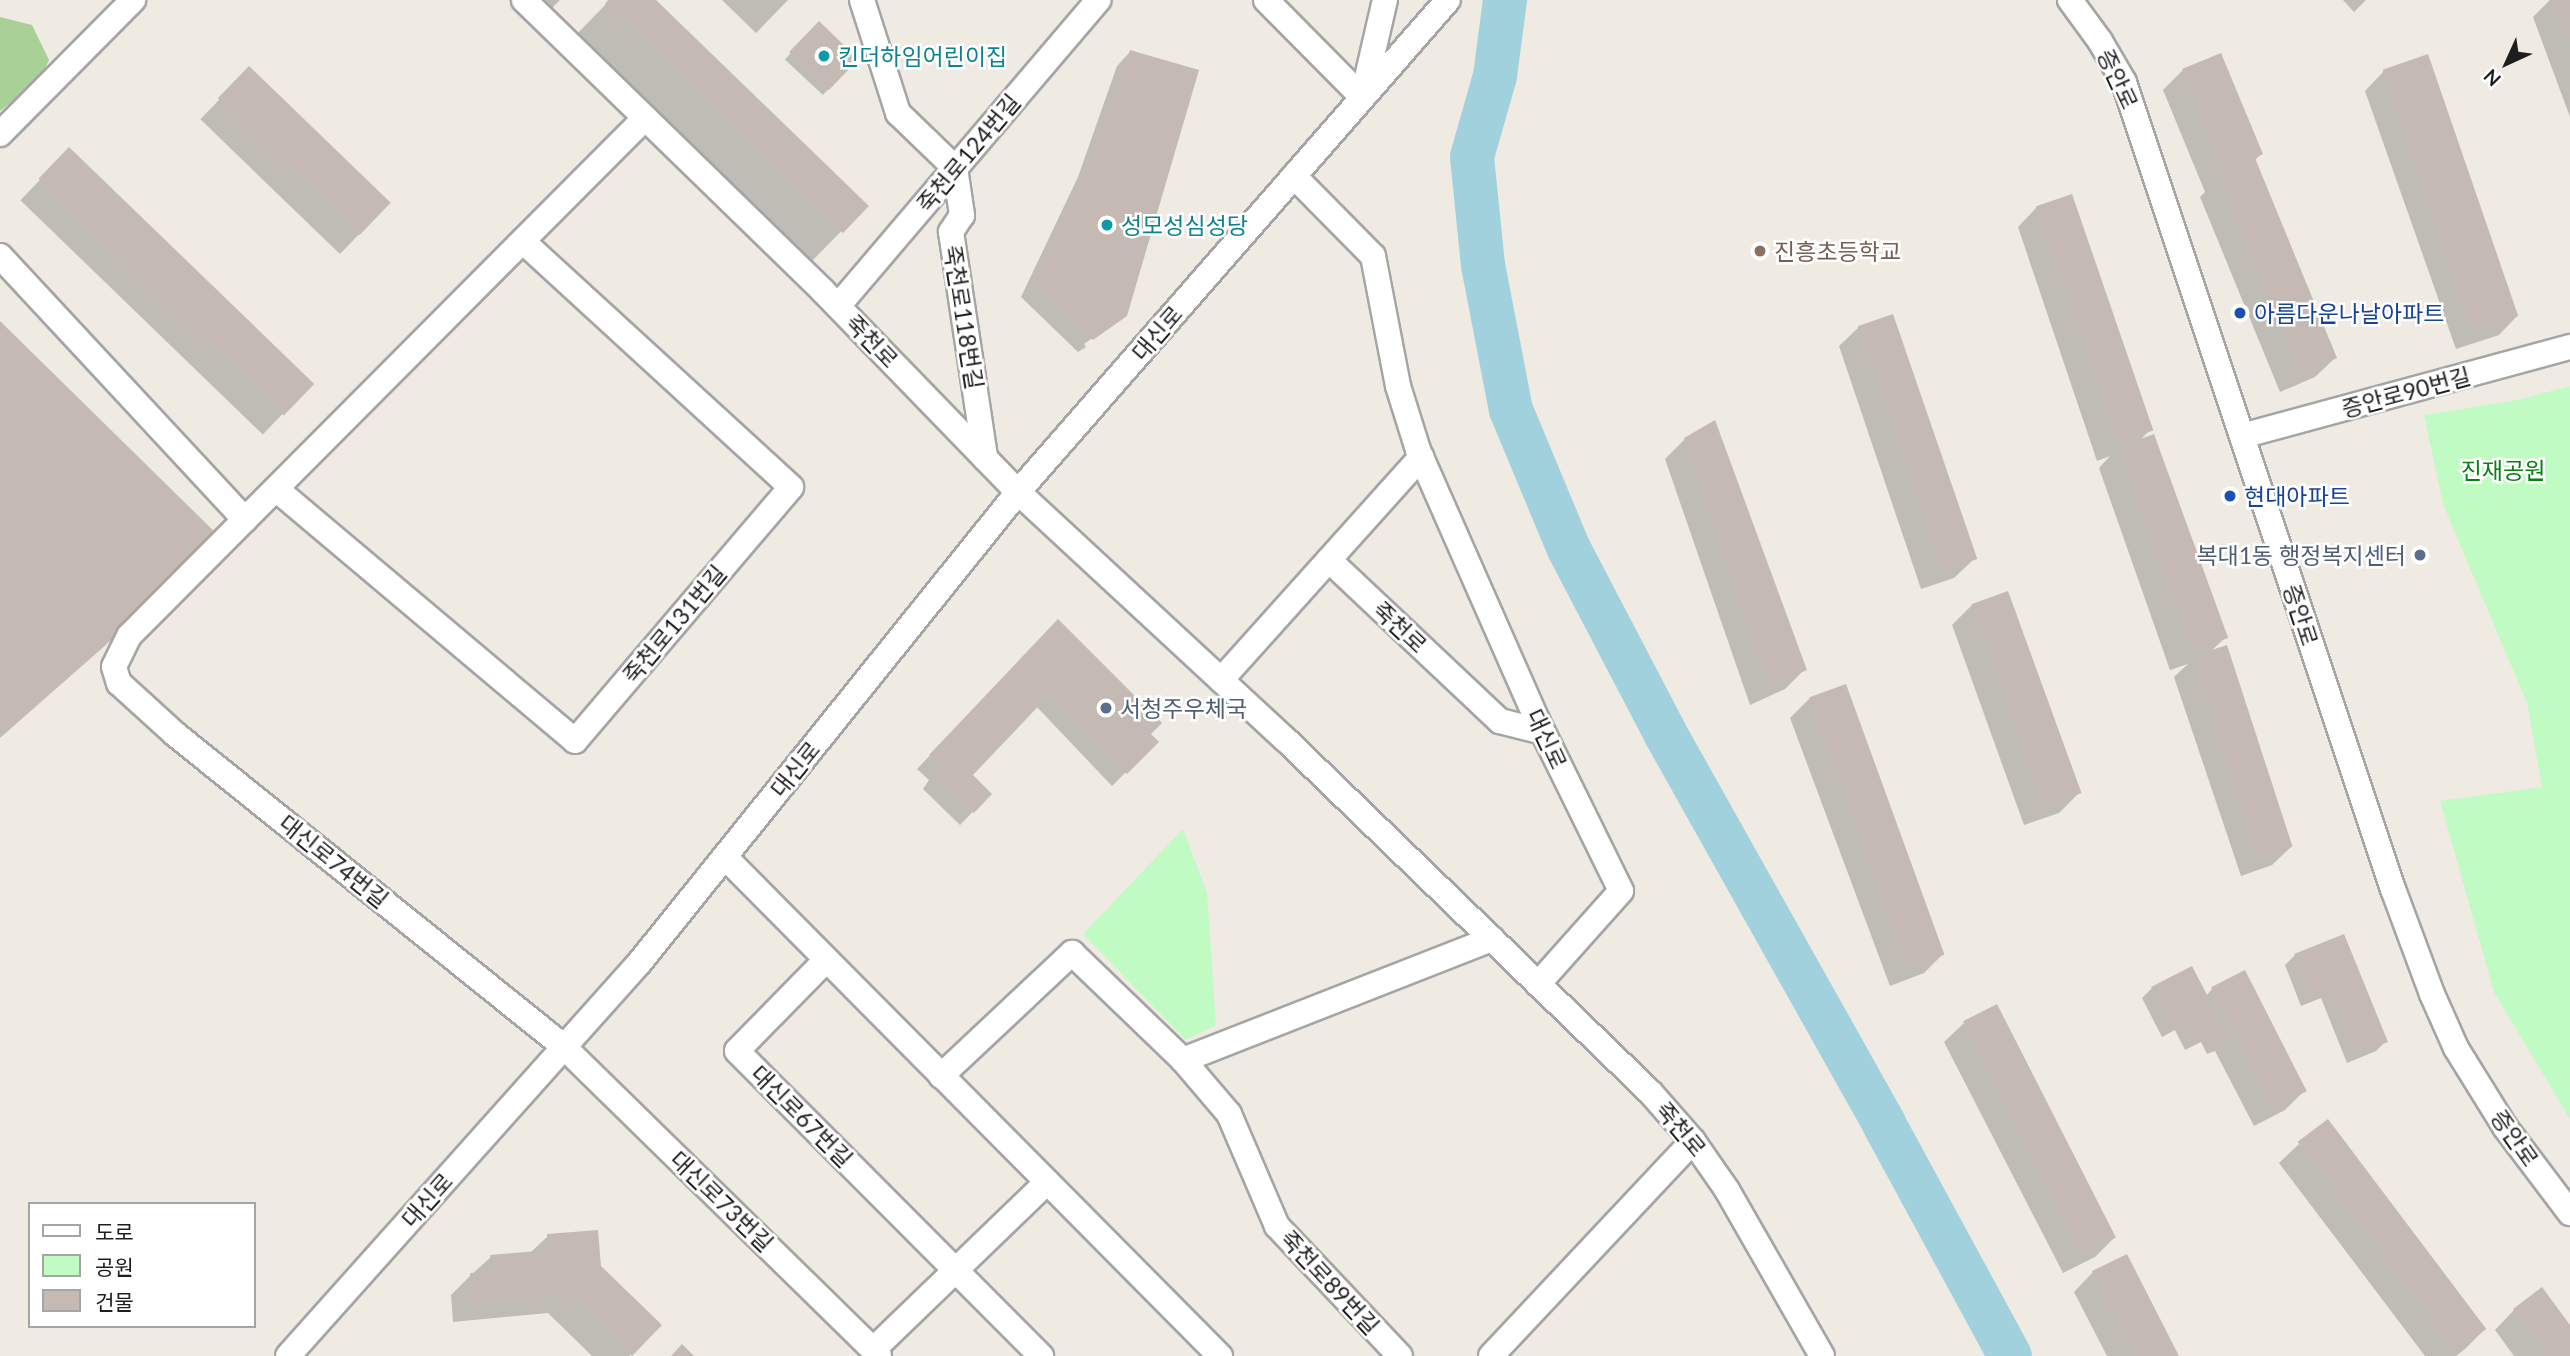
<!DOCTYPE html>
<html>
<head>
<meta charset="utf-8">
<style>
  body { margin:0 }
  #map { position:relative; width:2570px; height:1356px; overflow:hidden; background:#efebe3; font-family:Lato,"Noto Sans KR",sans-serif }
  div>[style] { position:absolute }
  .forest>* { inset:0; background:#a8d097 }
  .park>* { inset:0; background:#bffbc3 }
  .shadow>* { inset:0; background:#0003; transform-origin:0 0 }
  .river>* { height:44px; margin:-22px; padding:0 22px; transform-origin:22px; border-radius:22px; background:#a2d1de }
  .building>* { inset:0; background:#c4bab3; transform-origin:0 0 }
  .roads { filter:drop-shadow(2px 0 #a5a5a5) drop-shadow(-2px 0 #a5a5a5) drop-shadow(0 2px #a5a5a5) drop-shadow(0 -2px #a5a5a5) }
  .minor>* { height:24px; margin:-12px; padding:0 12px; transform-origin:12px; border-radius:12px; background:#fff }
  .dots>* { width:19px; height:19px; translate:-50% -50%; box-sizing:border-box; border:4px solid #fff; border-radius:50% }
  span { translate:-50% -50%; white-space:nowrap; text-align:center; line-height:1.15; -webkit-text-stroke:5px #fff; paint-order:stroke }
  .culture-label { font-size:23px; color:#0d838f }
  .left { translate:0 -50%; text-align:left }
  .street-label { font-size:23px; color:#1e1e1e }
  .education-label { font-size:23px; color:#785e54 }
  .transit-label { font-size:23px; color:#164399 }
  .park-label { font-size:23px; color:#097f11 }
  .service-label { font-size:23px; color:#4e5e75 }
  .right { translate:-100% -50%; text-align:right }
  .legend { position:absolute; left:28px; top:1202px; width:228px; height:126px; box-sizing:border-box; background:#fff; border:2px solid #a5a5a5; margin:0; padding:9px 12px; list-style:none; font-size:21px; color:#1e1e1e }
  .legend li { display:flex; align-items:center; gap:14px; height:35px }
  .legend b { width:35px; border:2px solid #a5a5a5 }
  .north { position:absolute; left:2472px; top:28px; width:70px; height:70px; -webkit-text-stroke:5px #fff; paint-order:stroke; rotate:225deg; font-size:19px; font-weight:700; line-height:28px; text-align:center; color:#1e1e1e }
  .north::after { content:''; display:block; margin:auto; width:24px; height:32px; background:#1e1e1e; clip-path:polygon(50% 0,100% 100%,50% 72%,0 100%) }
</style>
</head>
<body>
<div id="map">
  <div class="forest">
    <div style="clip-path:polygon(0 17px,32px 25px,49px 60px,39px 80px,0 111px)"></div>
  </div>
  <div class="park">
    <div style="clip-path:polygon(2570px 386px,2570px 1119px,2494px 992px,2440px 801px,2542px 787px,2527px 703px,2443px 504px,2424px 415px,2517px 400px)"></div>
    <div style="clip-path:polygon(1183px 829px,1207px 893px,1216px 1025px,1186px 1040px,1083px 934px)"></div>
  </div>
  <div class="shadow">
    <div style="clip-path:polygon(531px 0,560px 0,546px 14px)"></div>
    <div style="clip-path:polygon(610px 0,653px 0,866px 206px,807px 266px,572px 39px)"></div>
    <div style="clip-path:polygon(722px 0,788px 0,756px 33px)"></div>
    <div style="clip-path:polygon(2343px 0,2366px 0,2354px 12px)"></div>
    <div style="clip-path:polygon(2550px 0,2570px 0,2570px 117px,2533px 17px)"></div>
    <div style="left:819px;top:23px;width:52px;height:50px;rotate:43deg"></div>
    <div style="clip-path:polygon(1130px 52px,1125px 315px,1084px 344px,1086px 347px,1078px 352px,1021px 297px,1078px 177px,1117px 66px)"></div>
    <div style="left:249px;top:69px;width:194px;height:70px;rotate:44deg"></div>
    <div style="clip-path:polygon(2183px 70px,2261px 154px,2254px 161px,2335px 358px,2315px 377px,2280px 392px,2200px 197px,2205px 192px,2163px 90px)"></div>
    <div style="clip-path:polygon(2384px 71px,2518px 315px,2499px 335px,2456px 349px,2365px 91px)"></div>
    <div style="left:69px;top:150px;width:337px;height:70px;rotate:44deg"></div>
    <div style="clip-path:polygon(2037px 207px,2151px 429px,2140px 440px,2225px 638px,2210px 652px,2292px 846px,2272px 865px,2241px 876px,2174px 677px,2188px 664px,2170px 670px,2099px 468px,2110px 456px,2097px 461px,2018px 227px)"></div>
    <div style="clip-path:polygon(1859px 327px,1974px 559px,1954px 578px,1921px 589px,1839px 346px)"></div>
    <div style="clip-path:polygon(1685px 439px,1805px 669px,1785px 689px,1750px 705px,1665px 459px)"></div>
    <div style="clip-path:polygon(1972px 605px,2079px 793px,2059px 813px,2024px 825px,1952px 625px)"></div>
    <div style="clip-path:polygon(1045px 634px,1156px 742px,1112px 786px,1036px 706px,971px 775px,990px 794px,960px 825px,923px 789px,929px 780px,917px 769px)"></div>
    <div style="clip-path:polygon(1810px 698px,1943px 954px,1924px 973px,1890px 986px,1790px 718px)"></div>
    <div style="clip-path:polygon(2343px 936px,2386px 1041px,2376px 1051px,2347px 1063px,2321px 998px,2301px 1006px,2285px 965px,2295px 955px)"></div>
    <div style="clip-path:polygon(2152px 988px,2206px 996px,2212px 989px,2305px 1090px,2285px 1110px,2254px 1126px,2215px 1051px,2207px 1054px,2201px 1042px,2185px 1050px,2175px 1030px,2162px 1037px,2142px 998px)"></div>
    <div style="clip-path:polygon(1964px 1023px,2115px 1237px,2095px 1257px,2063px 1273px,1944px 1042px)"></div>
    <div style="clip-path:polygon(2299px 1144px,2485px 1329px,2466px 1348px,2456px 1356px,2425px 1356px,2279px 1163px)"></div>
    <div style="clip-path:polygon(548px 1236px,600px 1267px,659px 1325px,629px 1356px,592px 1356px,548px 1313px,453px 1322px,451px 1295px,471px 1275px,491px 1257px,530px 1253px)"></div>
    <div style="clip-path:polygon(2093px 1272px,2177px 1356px,2107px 1356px,2074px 1292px)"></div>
    <div style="clip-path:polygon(2514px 1310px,2570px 1328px,2570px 1356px,2514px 1356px,2495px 1330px)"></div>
  </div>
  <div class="river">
    <div style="left:1505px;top:0;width:77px;rotate:97.5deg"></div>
    <div style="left:1495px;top:76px;width:84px;rotate:105.9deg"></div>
    <div style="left:1472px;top:157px;width:109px;rotate:84.2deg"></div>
    <div style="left:1483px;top:265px;width:148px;rotate:79.1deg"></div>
    <div style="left:1511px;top:410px;width:151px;rotate:67.4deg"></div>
    <div style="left:1569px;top:549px;width:208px;rotate:62.4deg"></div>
    <div style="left:1665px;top:733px;width:448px;rotate:60.7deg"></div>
    <div style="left:1884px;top:1124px;width:264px;rotate:61.5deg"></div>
  </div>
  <div class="building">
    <div style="clip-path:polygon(608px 0,656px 0,869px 206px,843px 233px,605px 4px)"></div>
    <div style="clip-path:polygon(2553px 0,2570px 0,2570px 44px)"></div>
    <div style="left:819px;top:21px;width:55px;height:43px;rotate:44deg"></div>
    <div style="clip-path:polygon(1130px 50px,1199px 70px,1127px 316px,1093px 340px,1033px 283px,1090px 162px)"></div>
    <div style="clip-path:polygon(2221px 53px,2263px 154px,2255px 158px,2337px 358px,2300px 373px,2219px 176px,2225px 173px,2182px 69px)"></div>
    <div style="left:2428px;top:54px;width:277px;height:48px;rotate:71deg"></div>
    <div style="left:249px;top:66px;width:197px;height:45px;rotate:44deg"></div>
    <div style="left:69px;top:147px;width:341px;height:44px;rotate:44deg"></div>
    <div style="left:2072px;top:194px;width:250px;height:38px;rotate:71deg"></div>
    <div style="left:1893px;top:314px;width:259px;height:37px;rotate:71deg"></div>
    <div style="clip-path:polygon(0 321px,224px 541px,0 738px)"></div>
    <div style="clip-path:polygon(1715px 420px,1807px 670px,1770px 686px,1684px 438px)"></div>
    <div style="left:2154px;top:434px;width:217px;height:38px;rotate:70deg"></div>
    <div style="left:2008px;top:591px;width:215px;height:39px;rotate:70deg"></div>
    <div style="clip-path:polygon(1058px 619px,1162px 723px,1151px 734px,1159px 742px,1127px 774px,1050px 694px,973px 775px,992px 794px,974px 813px,935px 775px,941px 765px,929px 755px)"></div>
    <div style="left:2227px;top:645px;width:212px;height:36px;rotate:72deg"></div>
    <div style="left:1846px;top:684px;width:288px;height:39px;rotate:70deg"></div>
    <div style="clip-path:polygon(2344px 934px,2388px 1042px,2357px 1054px,2331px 989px,2312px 997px,2294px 954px)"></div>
    <div style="clip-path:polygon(2192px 966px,2230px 1039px,2218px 1046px,2211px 1033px,2196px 1041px,2185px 1021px,2172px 1028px,2151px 987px)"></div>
    <div style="left:2245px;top:970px;width:136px;height:38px;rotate:63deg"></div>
    <div style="left:1997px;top:1004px;width:262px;height:38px;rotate:63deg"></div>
    <div style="left:2328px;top:1119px;width:263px;height:38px;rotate:53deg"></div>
    <div style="clip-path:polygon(598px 1230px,601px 1266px,662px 1325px,632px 1356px,568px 1294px,473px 1303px,470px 1273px,492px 1272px,490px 1255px,549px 1250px,547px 1234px)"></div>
    <div style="clip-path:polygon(2127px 1254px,2179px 1356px,2136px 1356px,2092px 1271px)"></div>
    <div style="clip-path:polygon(2542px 1287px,2570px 1325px,2570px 1356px,2548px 1356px,2513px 1309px)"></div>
    <div style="clip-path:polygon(682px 1344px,694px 1356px,671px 1356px)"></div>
  </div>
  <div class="roads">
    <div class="minor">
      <div style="left:524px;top:0;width:417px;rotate:44.2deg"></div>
      <div style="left:823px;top:291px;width:280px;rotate:45.9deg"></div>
      <div style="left:1018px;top:492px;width:365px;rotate:42.8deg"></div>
      <div style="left:1286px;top:740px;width:506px;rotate:44.04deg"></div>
      <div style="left:1650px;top:1092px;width:65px;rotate:48.7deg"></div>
      <div style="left:1693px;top:1141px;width:60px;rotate:55.2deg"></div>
      <div style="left:1727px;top:1190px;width:191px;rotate:60.2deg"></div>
      <div style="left:862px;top:0;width:119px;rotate:72.3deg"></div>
      <div style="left:898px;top:113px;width:79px;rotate:44deg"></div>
      <div style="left:955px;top:168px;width:48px;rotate:81.5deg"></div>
      <div style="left:962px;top:215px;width:20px;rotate:123deg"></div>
      <div style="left:951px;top:232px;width:229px;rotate:81.4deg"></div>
      <div style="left:1266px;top:0;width:136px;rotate:45.3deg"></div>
      <div style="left:2070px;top:0;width:51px;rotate:53.8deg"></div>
      <div style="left:2100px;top:41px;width:48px;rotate:59.7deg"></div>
      <div style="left:2124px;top:82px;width:851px;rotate:71.57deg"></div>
      <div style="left:2393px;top:889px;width:112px;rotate:69.6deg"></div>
      <div style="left:2432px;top:994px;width:59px;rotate:66deg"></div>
      <div style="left:2456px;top:1048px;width:93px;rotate:58.2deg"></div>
      <div style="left:2505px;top:1127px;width:108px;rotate:52.9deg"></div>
      <div style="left:1363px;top:95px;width:98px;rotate:-77deg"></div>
      <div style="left:645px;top:118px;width:731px;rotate:134.89deg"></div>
      <div style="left:129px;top:636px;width:34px;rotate:116deg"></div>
      <div style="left:114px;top:667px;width:17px;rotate:73deg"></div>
      <div style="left:119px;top:683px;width:76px;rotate:42.3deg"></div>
      <div style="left:175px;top:734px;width:499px;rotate:38.8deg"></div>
      <div style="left:564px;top:1047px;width:441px;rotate:44.4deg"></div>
      <div style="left:0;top:134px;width:189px;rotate:-45.2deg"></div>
      <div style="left:1294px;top:176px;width:112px;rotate:45.4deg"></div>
      <div style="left:1373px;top:256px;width:132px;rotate:79.1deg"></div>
      <div style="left:1398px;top:386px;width:67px;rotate:72.6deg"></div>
      <div style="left:1418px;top:450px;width:297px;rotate:66.2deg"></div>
      <div style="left:1538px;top:722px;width:188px;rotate:63.8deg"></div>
      <div style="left:1621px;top:891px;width:125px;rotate:131.7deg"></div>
      <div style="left:0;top:256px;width:360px;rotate:47.1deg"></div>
      <div style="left:838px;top:306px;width:402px;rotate:-49.6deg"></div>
      <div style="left:2242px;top:436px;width:340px;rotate:-15.2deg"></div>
      <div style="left:276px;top:489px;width:391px;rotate:40.1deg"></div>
      <div style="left:575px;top:741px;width:333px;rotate:-49.6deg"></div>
      <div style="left:791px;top:487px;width:364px;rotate:-137.5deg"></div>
      <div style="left:1329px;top:560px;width:235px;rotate:43.3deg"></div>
      <div style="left:1500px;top:721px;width:44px;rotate:14.3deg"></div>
      <div style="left:1221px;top:680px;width:300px;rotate:-48.1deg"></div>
      <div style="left:725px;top:857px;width:703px;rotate:45.23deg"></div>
      <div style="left:826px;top:960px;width:127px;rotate:134.4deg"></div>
      <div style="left:737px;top:1051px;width:431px;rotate:45.1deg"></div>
      <div style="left:1183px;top:1060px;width:332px;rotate:-21.4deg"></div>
      <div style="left:941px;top:1076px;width:180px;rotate:-43.2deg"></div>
      <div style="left:1072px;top:953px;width:154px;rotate:43.9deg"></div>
      <div style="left:1183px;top:1060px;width:71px;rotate:49.6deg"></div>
      <div style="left:1229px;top:1114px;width:122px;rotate:66.8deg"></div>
      <div style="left:1277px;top:1226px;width:179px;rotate:46.6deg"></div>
      <div style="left:873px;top:1350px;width:242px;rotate:-44deg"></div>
      <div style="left:288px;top:1356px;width:528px;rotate:-48.22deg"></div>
      <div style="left:640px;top:962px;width:603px;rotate:-51.19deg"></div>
      <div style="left:1018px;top:492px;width:653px;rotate:-48.85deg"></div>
      <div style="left:1491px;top:1356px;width:295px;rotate:-46.8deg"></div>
    </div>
  </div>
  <div class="dots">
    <div style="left:824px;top:56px;background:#0f9aa8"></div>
    <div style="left:1107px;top:225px;background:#0f9aa8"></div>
    <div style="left:1760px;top:251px;background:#8d6e63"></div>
    <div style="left:2240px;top:313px;background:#1a4fb4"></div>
    <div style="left:2230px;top:496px;background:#1a4fb4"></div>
    <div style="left:2420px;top:555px;background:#5c6f8a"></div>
    <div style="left:1106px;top:708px;background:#5c6f8a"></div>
  </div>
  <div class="culture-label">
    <span class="left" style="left:838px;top:56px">킨더하임어린이집</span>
    <span class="left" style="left:1121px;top:225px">성모성심성당</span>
  </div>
  <div class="street-label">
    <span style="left:2118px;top:79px;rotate:65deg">증안로</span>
    <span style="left:968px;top:153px;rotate:-50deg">죽천로124번길</span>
    <span style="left:964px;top:317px;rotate:81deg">죽천로118번길</span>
    <span style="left:1157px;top:333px;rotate:-49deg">대신로</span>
    <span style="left:872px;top:341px;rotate:46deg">죽천로</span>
    <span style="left:2406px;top:392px;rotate:-15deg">증안로90번길</span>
    <span style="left:2301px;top:615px;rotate:72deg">증안로</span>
    <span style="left:674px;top:624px;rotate:-50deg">죽천로131번길</span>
    <span style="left:1400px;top:627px;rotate:43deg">죽천로</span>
    <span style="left:1547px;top:739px;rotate:65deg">대신로</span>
    <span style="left:795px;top:769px;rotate:-51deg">대신로</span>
    <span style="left:334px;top:861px;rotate:39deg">대신로74번길</span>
    <span style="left:802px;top:1116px;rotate:45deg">대신로67번길</span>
    <span style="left:1681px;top:1129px;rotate:50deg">죽천로</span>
    <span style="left:2515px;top:1138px;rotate:55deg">증안로</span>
    <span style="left:427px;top:1200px;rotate:-48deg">대신로</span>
    <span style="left:722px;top:1201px;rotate:44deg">대신로73번길</span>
    <span style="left:1330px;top:1282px;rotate:47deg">죽천로89번길</span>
  </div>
  <div class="education-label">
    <span class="left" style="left:1774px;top:251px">진흥초등학교</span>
  </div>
  <div class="transit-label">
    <span class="left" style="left:2254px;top:313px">아름다운나날아파트</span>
    <span class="left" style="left:2244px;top:496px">현대아파트</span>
  </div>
  <div class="park-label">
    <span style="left:2503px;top:470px">진재공원</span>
  </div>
  <div class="service-label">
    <span class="right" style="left:2406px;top:555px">복대1동 행정복지센터</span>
    <span class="left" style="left:1120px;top:708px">서청주우체국</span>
  </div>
  <ul class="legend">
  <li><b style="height:9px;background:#fff"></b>도로</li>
  <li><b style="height:19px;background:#bffbc3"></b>공원</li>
  <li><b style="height:19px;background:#c4bab3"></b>건물</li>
  </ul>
  <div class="north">N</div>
</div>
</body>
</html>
